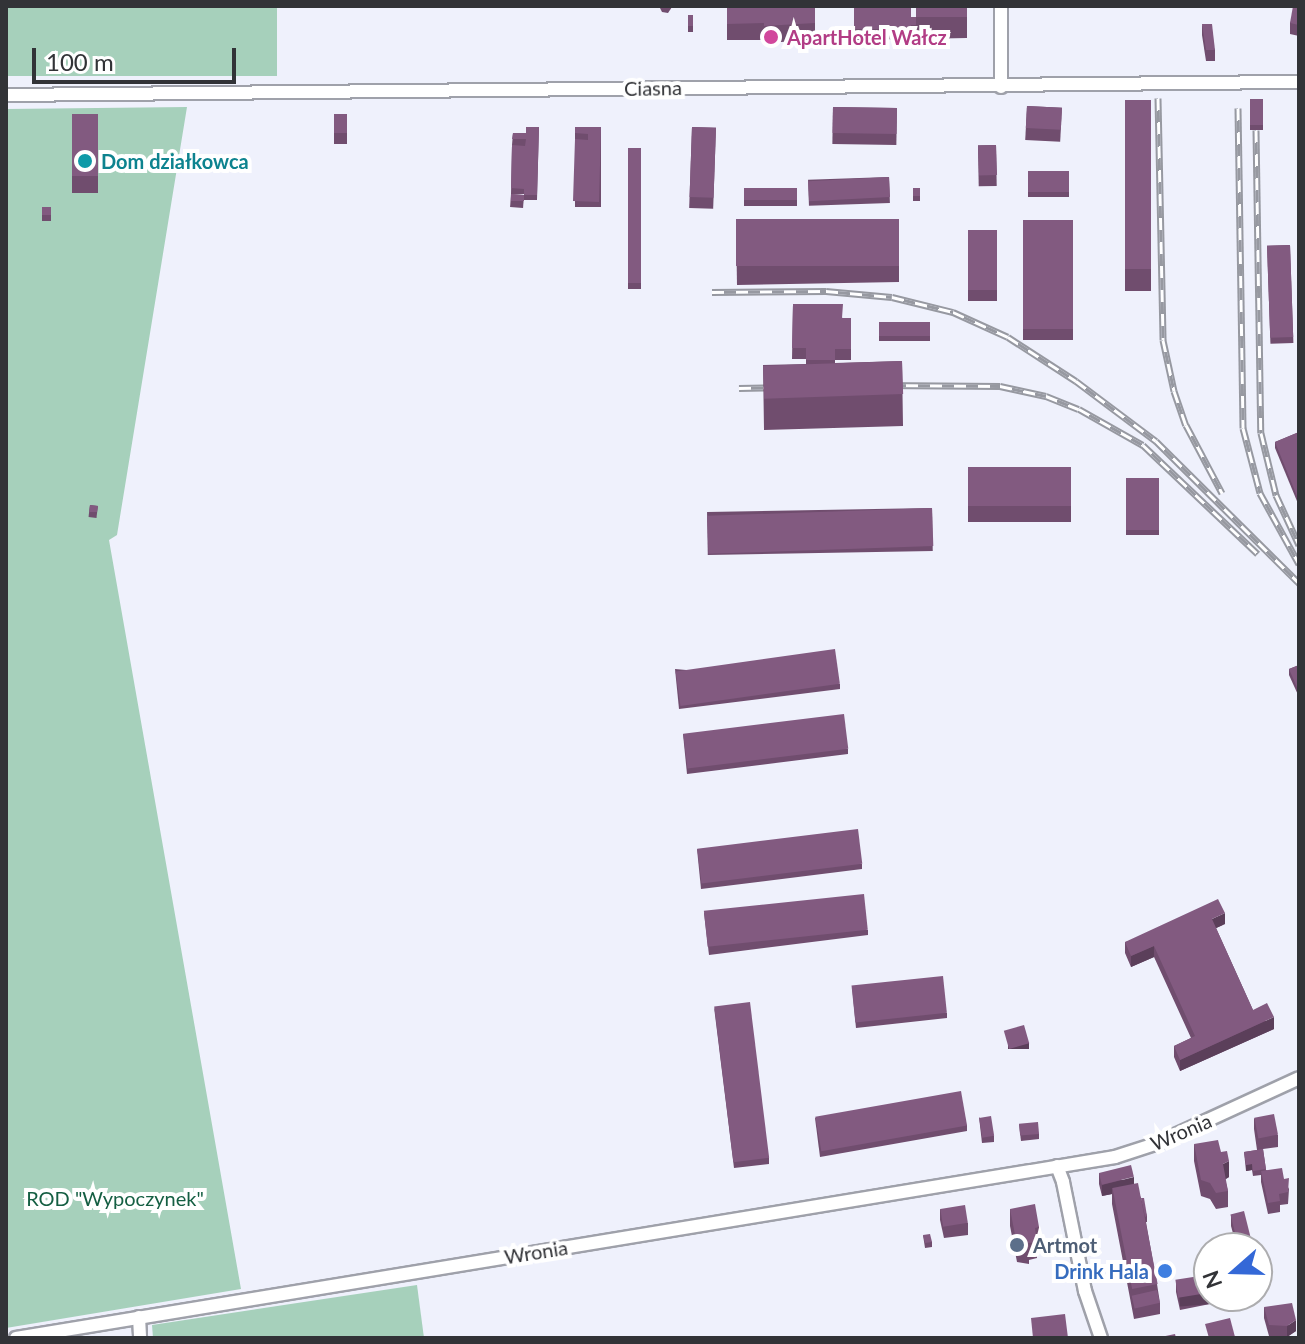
<!DOCTYPE html>
<html>
<head>
<meta charset="utf-8">
<style>
  body { margin:0 }
  #map { position:relative; width:1305px; height:1344px; overflow:hidden; background:#eff1fc; font-family:Lato,sans-serif }
  div>[style] { position:absolute }
  .green>* { inset:0; background:#a6d0bb; transform-origin:0 0 }
  .roads { filter:drop-shadow(2px 0 #9fa1aa) drop-shadow(-2px 0 #9fa1aa) drop-shadow(0 2px #9fa1aa) drop-shadow(0 -2px #9fa1aa) }
  .street>* { height:12px; margin:-6px; padding:0 6px; transform-origin:6px; border-radius:6px; background:#fff }
  .rail>* { height:7px; margin-top:-3.5px; transform-origin:0; background:repeating-linear-gradient(90deg,#fff 0 12px,#9799a1 0 24px); box-sizing:border-box; border-block:2px solid #9799a1 }
  .wall>* { inset:0; background:#704d6e; transform-origin:0 0 }
  .shaded-wall>* { inset:0; background:#5b3f5a; transform-origin:0 0 }
  .building>* { inset:0; background:#825a80; transform-origin:0 0 }
  .dots>* { width:22px; height:22px; translate:-50% -50%; box-sizing:border-box; border:4px solid #fff; border-radius:50% }
  span { translate:-50% -50%; white-space:nowrap; text-align:center; line-height:1.15; -webkit-text-stroke:8px #fff; paint-order:stroke }
  .hotel-label { font-size:20px; color:#b23c85; font-weight:700 }
  .left { translate:0 -50%; text-align:left }
  .street-label { font-size:20px; color:#323337 }
  .culture-label { font-size:20px; color:#0d838f; font-weight:700 }
  .park-label { font-size:20px; color:#155f43 }
  .service-label { font-size:20px; color:#4e5e75; font-weight:700 }
  .shop-label { font-size:20px; color:#366cbe; font-weight:700 }
  .right { translate:-100% -50%; text-align:right }
  .frame { position:absolute; inset:0; border:8px solid #323337; pointer-events:none }
  .north { position:absolute; left:1193px; top:1232px; width:80px; height:80px; box-sizing:border-box; background:#fff; border:2px solid #adadaf; border-radius:50%; rotate:250deg; font-size:22px; font-weight:700; line-height:32px; text-align:center; color:#323337 }
  .north::after { content:''; display:block; margin:auto; width:28px; height:36px; background:#3468d7; clip-path:polygon(50% 0,100% 100%,50% 72%,0 100%) }
  .scale { position:absolute; left:32px; top:48px; width:204px; height:36px; box-sizing:border-box; border:4px solid #323337; border-top:0; padding-left:10px; font-size:24px; line-height:28px; white-space:nowrap; color:#323337; -webkit-text-stroke:6px #fff; paint-order:stroke }
</style>
</head>
<body>
<div id="map">
  <div class="green">
    <div style="left:6px;top:6px;width:271px;height:70px"></div>
    <div style="clip-path:polygon(187px 107px,117px 535px,109px 540px,241px 1289px,6px 1328px,6px 109px)"></div>
    <div style="clip-path:polygon(417px 1285px,424px 1338px,153px 1338px,152px 1325px)"></div>
  </div>
  <div class="roads">
    <div class="street">
      <div style="left:1001px;top:6px;width:81px;rotate:90deg"></div>
      <div style="left:6px;top:95px;width:1293px;rotate:-0.58deg"></div>
      <div style="left:1057px;top:1166px;width:17px;rotate:69deg"></div>
      <div style="left:1063px;top:1182px;width:111px;rotate:78.6deg"></div>
      <div style="left:1085px;top:1291px;width:50px;rotate:71.2deg"></div>
      <div style="left:139px;top:1317px;width:21px;rotate:87deg"></div>
      <div style="left:16px;top:1338px;width:1114px;rotate:-9.35deg"></div>
      <div style="left:1115px;top:1157px;width:45px;rotate:-18deg"></div>
      <div style="left:1158px;top:1143px;width:155px;rotate:-24.7deg"></div>
    </div>
  </div>
  <div class="rail">
    <div style="left:1158px;top:98px;width:242px;rotate:88.8deg"></div>
    <div style="left:1163px;top:340px;width:52px;rotate:77.8deg"></div>
    <div style="left:1174px;top:391px;width:36px;rotate:71deg"></div>
    <div style="left:1186px;top:425px;width:77px;rotate:62.1deg"></div>
    <div style="left:1238px;top:108px;width:320px;rotate:89.1deg"></div>
    <div style="left:1243px;top:428px;width:67px;rotate:75.3deg"></div>
    <div style="left:1260px;top:493px;width:81px;rotate:61.2deg"></div>
    <div style="left:1256px;top:130px;width:303px;rotate:89.1deg"></div>
    <div style="left:1261px;top:433px;width:64px;rotate:76.4deg"></div>
    <div style="left:1276px;top:495px;width:55px;rotate:65.3deg"></div>
    <div style="left:712px;top:292px;width:114px;rotate:-0.5deg"></div>
    <div style="left:826px;top:291px;width:66px;rotate:5.2deg"></div>
    <div style="left:892px;top:297px;width:63px;rotate:13.8deg"></div>
    <div style="left:953px;top:312px;width:60px;rotate:24.4deg"></div>
    <div style="left:1008px;top:337px;width:81px;rotate:32.9deg"></div>
    <div style="left:1076px;top:381px;width:100px;rotate:36.9deg"></div>
    <div style="left:1156px;top:441px;width:202px;rotate:44.8deg"></div>
    <div style="left:882px;top:385px;width:118px;rotate:0.5deg"></div>
    <div style="left:1000px;top:386px;width:47px;rotate:12.3deg"></div>
    <div style="left:1046px;top:396px;width:35px;rotate:22deg"></div>
    <div style="left:1079px;top:409px;width:73px;rotate:29.4deg"></div>
    <div style="left:1143px;top:445px;width:158px;rotate:43.5deg"></div>
    <div style="left:739px;top:388px;width:47px;rotate:-1.2deg"></div>
  </div>
  <div class="wall">
    <div style="clip-path:polygon(659px 6px,672px 6px,672px 7px,668px 13px,662px 12px)"></div>
    <div style="clip-path:polygon(727px 6px,815px 6px,815px 40px,764px 43px,764px 40px,727px 40px)"></div>
    <div style="clip-path:polygon(854px 6px,911px 17px,916px 17px,967px 6px,967px 38px,916px 39px,916px 31px,911px 31px,910px 30px,910px 39px,854px 40px)"></div>
    <div style="clip-path:polygon(1299px 6px,1299px 36px,1290px 34px,1290px 23px)"></div>
    <div style="left:688px;top:15px;width:5px;height:17px"></div>
    <div style="clip-path:polygon(1202px 24px,1215px 50px,1215px 61px,1206px 61px,1202px 35px)"></div>
    <div style="left:1250px;top:99px;width:13px;height:31px"></div>
    <div style="left:1125px;top:100px;width:26px;height:191px"></div>
    <div style="left:1027px;top:106px;width:35px;height:34px;rotate:3deg"></div>
    <div style="left:833px;top:107px;width:64px;height:37px;rotate:1deg"></div>
    <div style="left:72px;top:114px;width:26px;height:79px"></div>
    <div style="left:334px;top:114px;width:13px;height:30px"></div>
    <div style="clip-path:polygon(539px 127px,537px 200px,524px 200px,524px 194px,511px 194px,512px 145px,525px 145px,512px 145px,513px 133px,526px 133px)"></div>
    <div style="left:575px;top:127px;width:26px;height:80px"></div>
    <div style="left:692px;top:127px;width:24px;height:81px;rotate:2deg"></div>
    <div style="left:996px;top:145px;width:41px;height:18px;rotate:89deg"></div>
    <div style="left:628px;top:148px;width:13px;height:141px"></div>
    <div style="left:1028px;top:171px;width:41px;height:26px"></div>
    <div style="left:889px;top:177px;width:26px;height:81px;rotate:88deg"></div>
    <div style="left:797px;top:188px;width:18px;height:53px;rotate:90deg"></div>
    <div style="left:913px;top:188px;width:7px;height:13px"></div>
    <div style="left:511px;top:194px;width:13px;height:13px;rotate:4deg"></div>
    <div style="left:42px;top:207px;width:9px;height:14px"></div>
    <div style="left:1023px;top:220px;width:50px;height:120px"></div>
    <div style="clip-path:polygon(736px 222px,899px 266px,899px 282px,737px 285px)"></div>
    <div style="left:997px;top:230px;width:71px;height:29px;rotate:90deg"></div>
    <div style="left:1290px;top:245px;width:98px;height:23px;rotate:88deg"></div>
    <div style="clip-path:polygon(793px 304px,843px 318px,851px 318px,851px 360px,835px 360px,835px 363px,902px 361px,903px 426px,764px 430px,763px 365px,806px 364px,806px 359px,792px 359px)"></div>
    <div style="left:930px;top:322px;width:19px;height:51px;rotate:90deg"></div>
    <div style="clip-path:polygon(1299px 432px,1299px 506px,1275px 448px,1275px 442px)"></div>
    <div style="left:1071px;top:467px;width:55px;height:103px;rotate:90deg"></div>
    <div style="left:1159px;top:478px;width:57px;height:33px;rotate:90deg"></div>
    <div style="left:90px;top:505px;width:8px;height:12px;rotate:7deg"></div>
    <div style="left:932px;top:508px;width:43px;height:225px;rotate:89deg"></div>
    <div style="clip-path:polygon(1299px 665px,1299px 697px,1289px 675px,1289px 669px)"></div>
    <div style="clip-path:polygon(675px 669px,840px 684px,840px 689px,679px 709px)"></div>
    <div style="clip-path:polygon(683px 734px,848px 749px,848px 754px,687px 774px)"></div>
    <div style="clip-path:polygon(697px 849px,862px 864px,862px 869px,701px 889px)"></div>
    <div style="clip-path:polygon(704px 913px,868px 930px,868px 935px,709px 955px)"></div>
    <div style="clip-path:polygon(1225px 924px,1216px 928px,1253px 1010px,1274px 1029px,1180px 1071px,1174px 1057px,1174px 1046px,1191px 1038px,1154px 957px,1131px 967px,1125px 953px,1125px 942px)"></div>
    <div style="clip-path:polygon(852px 986px,947px 1013px,947px 1018px,856px 1028px)"></div>
    <div style="clip-path:polygon(714px 1007px,769px 1158px,769px 1164px,734px 1168px)"></div>
    <div style="clip-path:polygon(979px 1117px,994px 1136px,994px 1142px,982px 1143px)"></div>
    <div style="clip-path:polygon(815px 1118px,967px 1125px,967px 1131px,820px 1157px)"></div>
    <div style="clip-path:polygon(1254px 1118px,1278px 1135px,1278px 1147px,1263px 1149px,1266px 1170px,1284px 1179px,1289px 1189px,1288px 1204px,1280px 1205px,1280px 1212px,1268px 1214px,1261px 1182px,1261px 1175px,1253px 1176px,1252px 1170px,1246px 1171px,1244px 1152px,1257px 1150px,1254px 1129px)"></div>
    <div style="clip-path:polygon(1019px 1124px,1039px 1134px,1039px 1139px,1021px 1141px)"></div>
    <div style="clip-path:polygon(1194px 1144px,1229px 1177px,1225px 1179px,1228px 1191px,1228px 1207px,1216px 1209px,1210px 1199px,1201px 1196px,1194px 1161px)"></div>
    <div style="clip-path:polygon(1099px 1173px,1134px 1184px,1141px 1198px,1147px 1216px,1147px 1222px,1146px 1222px,1157px 1284px,1160px 1303px,1160px 1314px,1134px 1319px,1112px 1204px,1112px 1194px,1102px 1196px,1099px 1184px)"></div>
    <div style="clip-path:polygon(940px 1209px,968px 1223px,968px 1235px,944px 1238px,940px 1220px)"></div>
    <div style="clip-path:polygon(1010px 1209px,1039px 1227px,1039px 1244px,1037px 1244px,1037px 1258px,1029px 1260px,1029px 1264px,1017px 1262px,1010px 1226px)"></div>
    <div style="clip-path:polygon(1231px 1215px,1253px 1248px,1237px 1248px,1231px 1226px)"></div>
    <div style="clip-path:polygon(923px 1235px,932px 1242px,932px 1247px,925px 1248px)"></div>
    <div style="clip-path:polygon(1176px 1281px,1210px 1296px,1210px 1304px,1180px 1310px,1176px 1292px)"></div>
    <div style="clip-path:polygon(1264px 1307px,1296px 1331px,1287px 1337px,1269px 1336px,1264px 1318px)"></div>
  </div>
  <div class="shaded-wall">
    <div style="clip-path:polygon(1225px 913px,1225px 924px,1212px 930px,1212px 919px)"></div>
    <div style="clip-path:polygon(1154px 946px,1154px 957px,1131px 967px,1131px 956px)"></div>
    <div style="clip-path:polygon(1274px 1017px,1274px 1029px,1180px 1071px,1180px 1060px)"></div>
    <div style="left:1029px;top:1043px;width:6px;height:21px;rotate:90deg"></div>
    <div style="clip-path:polygon(1229px 1161px,1229px 1177px,1223px 1181px,1223px 1164px)"></div>
    <div style="clip-path:polygon(1252px 1164px,1252px 1170px,1246px 1171px,1246px 1165px)"></div>
    <div style="clip-path:polygon(1134px 1177px,1134px 1188px,1112px 1188px,1112px 1194px,1102px 1196px,1102px 1185px)"></div>
    <div style="left:1209px;top:1293px;width:11px;height:30px;rotate:85deg"></div>
    <div style="clip-path:polygon(1296px 1320px,1296px 1331px,1287px 1337px,1287px 1326px)"></div>
  </div>
  <div class="building">
    <div style="clip-path:polygon(727px 6px,815px 6px,815px 23px,764px 26px,764px 23px,727px 24px)"></div>
    <div style="left:854px;top:6px;width:57px;height:23px"></div>
    <div style="left:916px;top:6px;width:51px;height:11px"></div>
    <div style="clip-path:polygon(1293px 6px,1299px 6px,1299px 25px,1290px 23px)"></div>
    <div style="left:688px;top:15px;width:5px;height:11px"></div>
    <div style="clip-path:polygon(910px 17px,916px 17px,916px 25px,911px 25px)"></div>
    <div style="clip-path:polygon(1202px 24px,1212px 24px,1215px 50px,1206px 50px)"></div>
    <div style="left:1250px;top:99px;width:13px;height:26px"></div>
    <div style="left:1125px;top:100px;width:26px;height:169px"></div>
    <div style="left:1027px;top:106px;width:35px;height:22px;rotate:3deg"></div>
    <div style="left:833px;top:107px;width:64px;height:26px;rotate:1deg"></div>
    <div style="left:72px;top:114px;width:26px;height:62px"></div>
    <div style="left:334px;top:114px;width:13px;height:19px"></div>
    <div style="clip-path:polygon(526px 127px,539px 127px,537px 195px,524px 195px,524px 189px,511px 188px,512px 145px,525px 146px,526px 139px,512px 139px,513px 133px,526px 133px)"></div>
    <div style="clip-path:polygon(575px 127px,601px 127px,599px 202px,573px 201px,575px 139px,588px 140px,588px 134px,575px 133px)"></div>
    <div style="left:692px;top:127px;width:24px;height:70px;rotate:2deg"></div>
    <div style="left:996px;top:145px;width:30px;height:18px;rotate:88deg"></div>
    <div style="left:628px;top:148px;width:13px;height:135px"></div>
    <div style="left:1028px;top:171px;width:41px;height:21px"></div>
    <div style="left:889px;top:177px;width:20px;height:81px;rotate:87deg"></div>
    <div style="left:797px;top:188px;width:12px;height:53px;rotate:90deg"></div>
    <div style="left:913px;top:188px;width:7px;height:8px"></div>
    <div style="clip-path:polygon(511px 194px,524px 195px,524px 201px,511px 201px)"></div>
    <div style="left:42px;top:207px;width:9px;height:8px"></div>
    <div style="left:899px;top:219px;width:47px;height:163px;rotate:90deg"></div>
    <div style="left:1023px;top:220px;width:50px;height:109px"></div>
    <div style="left:997px;top:230px;width:60px;height:29px;rotate:90deg"></div>
    <div style="left:1290px;top:245px;width:92px;height:23px;rotate:88deg"></div>
    <div style="clip-path:polygon(793px 304px,843px 304px,842px 318px,851px 318px,851px 349px,835px 349px,835px 360px,806px 360px,806px 348px,792px 348px)"></div>
    <div style="left:930px;top:322px;width:14px;height:51px;rotate:90deg"></div>
    <div style="left:902px;top:361px;width:33px;height:139px;rotate:88deg"></div>
    <div style="clip-path:polygon(1299px 432px,1299px 501px,1275px 442px)"></div>
    <div style="left:1071px;top:467px;width:39px;height:103px;rotate:90deg"></div>
    <div style="left:1159px;top:478px;width:52px;height:33px;rotate:90deg"></div>
    <div style="clip-path:polygon(90px 505px,98px 506px,97px 512px,89px 512px)"></div>
    <div style="left:932px;top:508px;width:38px;height:225px;rotate:88deg"></div>
    <div style="left:835px;top:649px;width:35px;height:161px;rotate:82deg"></div>
    <div style="clip-path:polygon(1299px 665px,1299px 692px,1289px 669px)"></div>
    <div style="left:844px;top:714px;width:35px;height:162px;rotate:83deg"></div>
    <div style="left:858px;top:829px;width:35px;height:162px;rotate:83deg"></div>
    <div style="left:864px;top:894px;width:36px;height:161px;rotate:84deg"></div>
    <div style="clip-path:polygon(1218px 899px,1225px 913px,1212px 919px,1253px 1010px,1267px 1003px,1274px 1017px,1180px 1060px,1174px 1046px,1195px 1036px,1154px 946px,1131px 956px,1125px 942px)"></div>
    <div style="left:943px;top:976px;width:37px;height:92px;rotate:84deg"></div>
    <div style="left:750px;top:1002px;width:157px;height:36px;rotate:83deg"></div>
    <div style="left:1024px;top:1025px;width:19px;height:21px;rotate:74deg"></div>
    <div style="left:961px;top:1091px;width:35px;height:148px;rotate:80deg"></div>
    <div style="left:1274px;top:1114px;width:21px;height:20px;rotate:79deg"></div>
    <div style="left:991px;top:1116px;width:20px;height:12px;rotate:81deg"></div>
    <div style="left:1038px;top:1122px;width:12px;height:19px;rotate:85deg"></div>
    <div style="clip-path:polygon(1218px 1140px,1221px 1152px,1227px 1151px,1229px 1161px,1223px 1164px,1228px 1191px,1216px 1193px,1210px 1183px,1201px 1180px,1194px 1144px)"></div>
    <div style="clip-path:polygon(1263px 1149px,1266px 1169px,1253px 1171px,1252px 1164px,1246px 1165px,1244px 1152px)"></div>
    <div style="left:1131px;top:1165px;width:12px;height:33px;rotate:76deg"></div>
    <div style="clip-path:polygon(1282px 1168px,1284px 1179px,1289px 1178px,1288px 1192px,1279px 1194px,1280px 1201px,1268px 1203px,1261px 1171px)"></div>
    <div style="left:1138px;top:1183px;width:103px;height:26px;rotate:79deg"></div>
    <div style="clip-path:polygon(1141px 1198px,1144px 1198px,1147px 1216px,1145px 1217px)"></div>
    <div style="clip-path:polygon(1035px 1204px,1039px 1227px,1035px 1228px,1037px 1242px,1028px 1243px,1029px 1247px,1017px 1245px,1010px 1209px)"></div>
    <div style="left:965px;top:1205px;width:18px;height:25px;rotate:81deg"></div>
    <div style="left:1244px;top:1211px;width:38px;height:14px;rotate:76deg"></div>
    <div style="clip-path:polygon(930px 1234px,932px 1242px,925px 1243px,923px 1235px)"></div>
    <div style="left:1206px;top:1275px;width:18px;height:31px;rotate:81deg"></div>
    <div style="left:1157px;top:1290px;width:13px;height:26px;rotate:77deg"></div>
    <div style="clip-path:polygon(1292px 1303px,1296px 1320px,1287px 1326px,1269px 1325px,1264px 1307px)"></div>
    <div style="clip-path:polygon(1065px 1314px,1068px 1338px,1033px 1338px,1031px 1318px)"></div>
    <div style="clip-path:polygon(1230px 1318px,1235px 1337px,1209px 1338px,1205px 1324px)"></div>
    <div style="clip-path:polygon(1175px 1334px,1176px 1338px,1156px 1338px)"></div>
  </div>
  <div class="dots">
    <div style="left:771px;top:37px;background:#d1479c"></div>
    <div style="left:85px;top:161px;background:#0f9aa8"></div>
    <div style="left:1017px;top:1245px;background:#5c6f8a"></div>
    <div style="left:1165px;top:1271px;background:#3f7fe0"></div>
  </div>
  <div class="hotel-label">
    <span class="left" style="left:787px;top:37px">ApartHotel Wałcz</span>
  </div>
  <div class="street-label">
    <span style="left:653px;top:88px;rotate:-1deg">Ciasna</span>
    <span style="left:1181px;top:1132px;rotate:-23deg">Wronia</span>
    <span style="left:536px;top:1252px;rotate:-9deg">Wronia</span>
  </div>
  <div class="culture-label">
    <span class="left" style="left:101px;top:161px">Dom działkowca</span>
  </div>
  <div class="park-label">
    <span style="left:115px;top:1198px">ROD "Wypoczynek"</span>
  </div>
  <div class="service-label">
    <span class="left" style="left:1033px;top:1245px">Artmot</span>
  </div>
  <div class="shop-label">
    <span class="right" style="left:1149px;top:1271px">Drink Hala</span>
  </div>
  <div class="frame"></div>
  <div class="north">N</div>
  <div class="scale">100 m</div>
</div>
</body>
</html>
